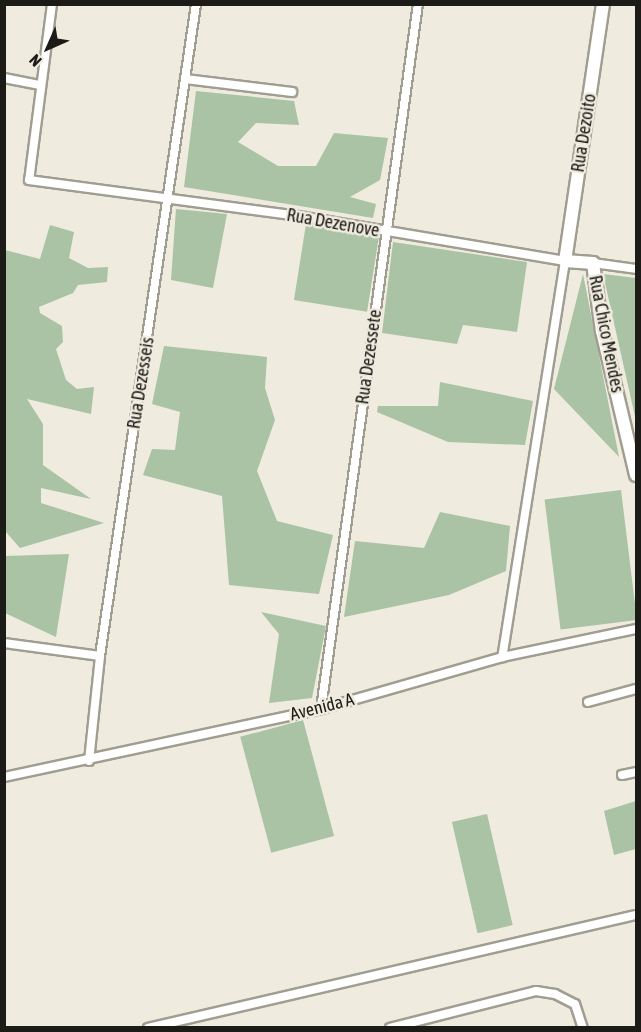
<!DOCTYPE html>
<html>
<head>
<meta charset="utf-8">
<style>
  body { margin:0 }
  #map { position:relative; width:641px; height:1032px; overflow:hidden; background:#efebde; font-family:"Asap Condensed",sans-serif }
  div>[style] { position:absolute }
  .green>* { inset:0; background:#a9c3a4; transform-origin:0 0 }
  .roads { filter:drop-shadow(2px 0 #a09d91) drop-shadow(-2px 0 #a09d91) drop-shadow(0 2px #a09d91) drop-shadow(0 -2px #a09d91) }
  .street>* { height:8px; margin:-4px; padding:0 4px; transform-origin:4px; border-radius:4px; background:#fff }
  .secondary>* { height:12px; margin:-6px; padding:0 6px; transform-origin:6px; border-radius:6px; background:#fff }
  span { translate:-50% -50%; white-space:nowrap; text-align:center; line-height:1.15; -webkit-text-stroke:5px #efebde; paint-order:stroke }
  .street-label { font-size:18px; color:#1d1b17 }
  .frame { position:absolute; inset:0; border:6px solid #1d1b17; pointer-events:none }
  .north { position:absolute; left:18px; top:18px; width:60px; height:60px; -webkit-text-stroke:4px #efebde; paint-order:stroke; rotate:225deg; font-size:16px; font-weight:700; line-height:24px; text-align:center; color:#1d1b17 }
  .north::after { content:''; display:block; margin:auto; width:21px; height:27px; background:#1d1b17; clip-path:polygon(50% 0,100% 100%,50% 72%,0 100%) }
</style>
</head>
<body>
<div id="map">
  <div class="green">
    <div style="clip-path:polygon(196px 91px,294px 101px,299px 125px,256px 123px,238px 142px,278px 166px,316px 166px,334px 133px,388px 138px,380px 180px,350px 197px,376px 204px,373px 218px,184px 187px)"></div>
    <div style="clip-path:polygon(176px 209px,227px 214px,213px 288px,171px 280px)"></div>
    <div style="left:306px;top:224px;width:74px;height:77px;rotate:9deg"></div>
    <div style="clip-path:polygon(50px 225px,74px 232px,69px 258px,88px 268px,108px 267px,107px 282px,78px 285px,73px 293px,39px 307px,40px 313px,62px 326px,63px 342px,56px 349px,66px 380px,77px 389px,94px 387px,91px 414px,27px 399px,43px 424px,43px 465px,91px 499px,41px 488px,41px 503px,104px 523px,20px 548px,5px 531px,5px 250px,40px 259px)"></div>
    <div style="clip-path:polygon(393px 242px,527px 262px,517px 332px,463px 325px,457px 344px,382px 333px)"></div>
    <div style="clip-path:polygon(583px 274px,619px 457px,554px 389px)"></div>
    <div style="clip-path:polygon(603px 274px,636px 278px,636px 421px)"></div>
    <div style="clip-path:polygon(164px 346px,267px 357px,265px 388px,275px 420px,257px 471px,277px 521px,333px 535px,319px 594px,229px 585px,222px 496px,143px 475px,152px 449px,175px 450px,180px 412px,152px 404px)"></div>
    <div style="clip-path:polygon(440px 382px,533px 401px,525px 445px,448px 442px,377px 412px,378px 406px,438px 406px)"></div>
    <div style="left:621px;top:490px;width:131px;height:77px;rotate:83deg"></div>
    <div style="clip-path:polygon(440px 512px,510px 526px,506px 571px,449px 595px,344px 617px,355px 541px,424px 548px)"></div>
    <div style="clip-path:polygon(69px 554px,56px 637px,5px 613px,5px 556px)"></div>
    <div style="clip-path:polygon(261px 612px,326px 626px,312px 698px,269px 703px,279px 634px)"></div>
    <div style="left:303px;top:720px;width:120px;height:65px;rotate:75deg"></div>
    <div style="clip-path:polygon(636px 801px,636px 849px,614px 855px,604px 811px)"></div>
    <div style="left:487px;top:814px;width:114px;height:36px;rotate:77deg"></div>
  </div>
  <div class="roads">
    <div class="street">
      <div style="left:52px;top:4px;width:177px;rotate:97.4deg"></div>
      <div style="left:29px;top:180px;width:272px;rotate:7.6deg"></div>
      <div style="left:299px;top:216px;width:270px;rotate:9.6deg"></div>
      <div style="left:565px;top:261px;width:401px;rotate:99deg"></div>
      <div style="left:4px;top:78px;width:37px;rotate:11deg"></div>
      <div style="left:185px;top:79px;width:108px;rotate:6.9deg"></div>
      <div style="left:593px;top:263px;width:43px;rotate:7.9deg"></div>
      <div style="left:4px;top:643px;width:97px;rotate:7.7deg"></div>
      <div style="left:588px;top:702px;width:50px;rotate:-15.2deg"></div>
      <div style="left:321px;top:709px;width:712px;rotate:-82.17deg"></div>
      <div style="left:89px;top:761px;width:106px;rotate:-84deg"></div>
      <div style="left:100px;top:656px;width:659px;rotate:-81.62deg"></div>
      <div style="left:622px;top:775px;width:14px;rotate:-12deg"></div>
      <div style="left:4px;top:777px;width:324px;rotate:-12.1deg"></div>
      <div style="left:321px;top:709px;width:188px;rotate:-16deg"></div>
      <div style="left:502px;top:657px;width:137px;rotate:-11.8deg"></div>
      <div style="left:148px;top:1028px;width:501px;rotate:-13.04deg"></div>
      <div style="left:390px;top:1028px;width:151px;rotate:-14.2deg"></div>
      <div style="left:536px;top:991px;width:19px;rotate:9deg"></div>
      <div style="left:555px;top:994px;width:22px;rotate:27deg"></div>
      <div style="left:575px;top:1004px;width:25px;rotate:72deg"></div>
    </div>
    <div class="secondary">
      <div style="left:603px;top:4px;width:260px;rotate:98.4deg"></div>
      <div style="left:565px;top:261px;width:28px;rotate:4deg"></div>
      <div style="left:593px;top:263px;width:69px;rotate:82.5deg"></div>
      <div style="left:602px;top:331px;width:148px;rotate:76.7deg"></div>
    </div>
  </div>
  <div class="street-label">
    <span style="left:584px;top:133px;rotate:-81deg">Rua Dezoito</span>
    <span style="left:333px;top:223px;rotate:10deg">Rua Dezenove</span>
    <span style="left:606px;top:334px;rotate:79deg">Rua Chico Mendes</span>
    <span style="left:369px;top:357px;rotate:-82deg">Rua Dezessete</span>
    <span style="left:141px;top:383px;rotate:-81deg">Rua Dezesseis</span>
    <span style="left:322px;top:707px;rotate:-14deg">Avenida A</span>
  </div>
  <div class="frame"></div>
  <div class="north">N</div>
</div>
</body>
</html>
